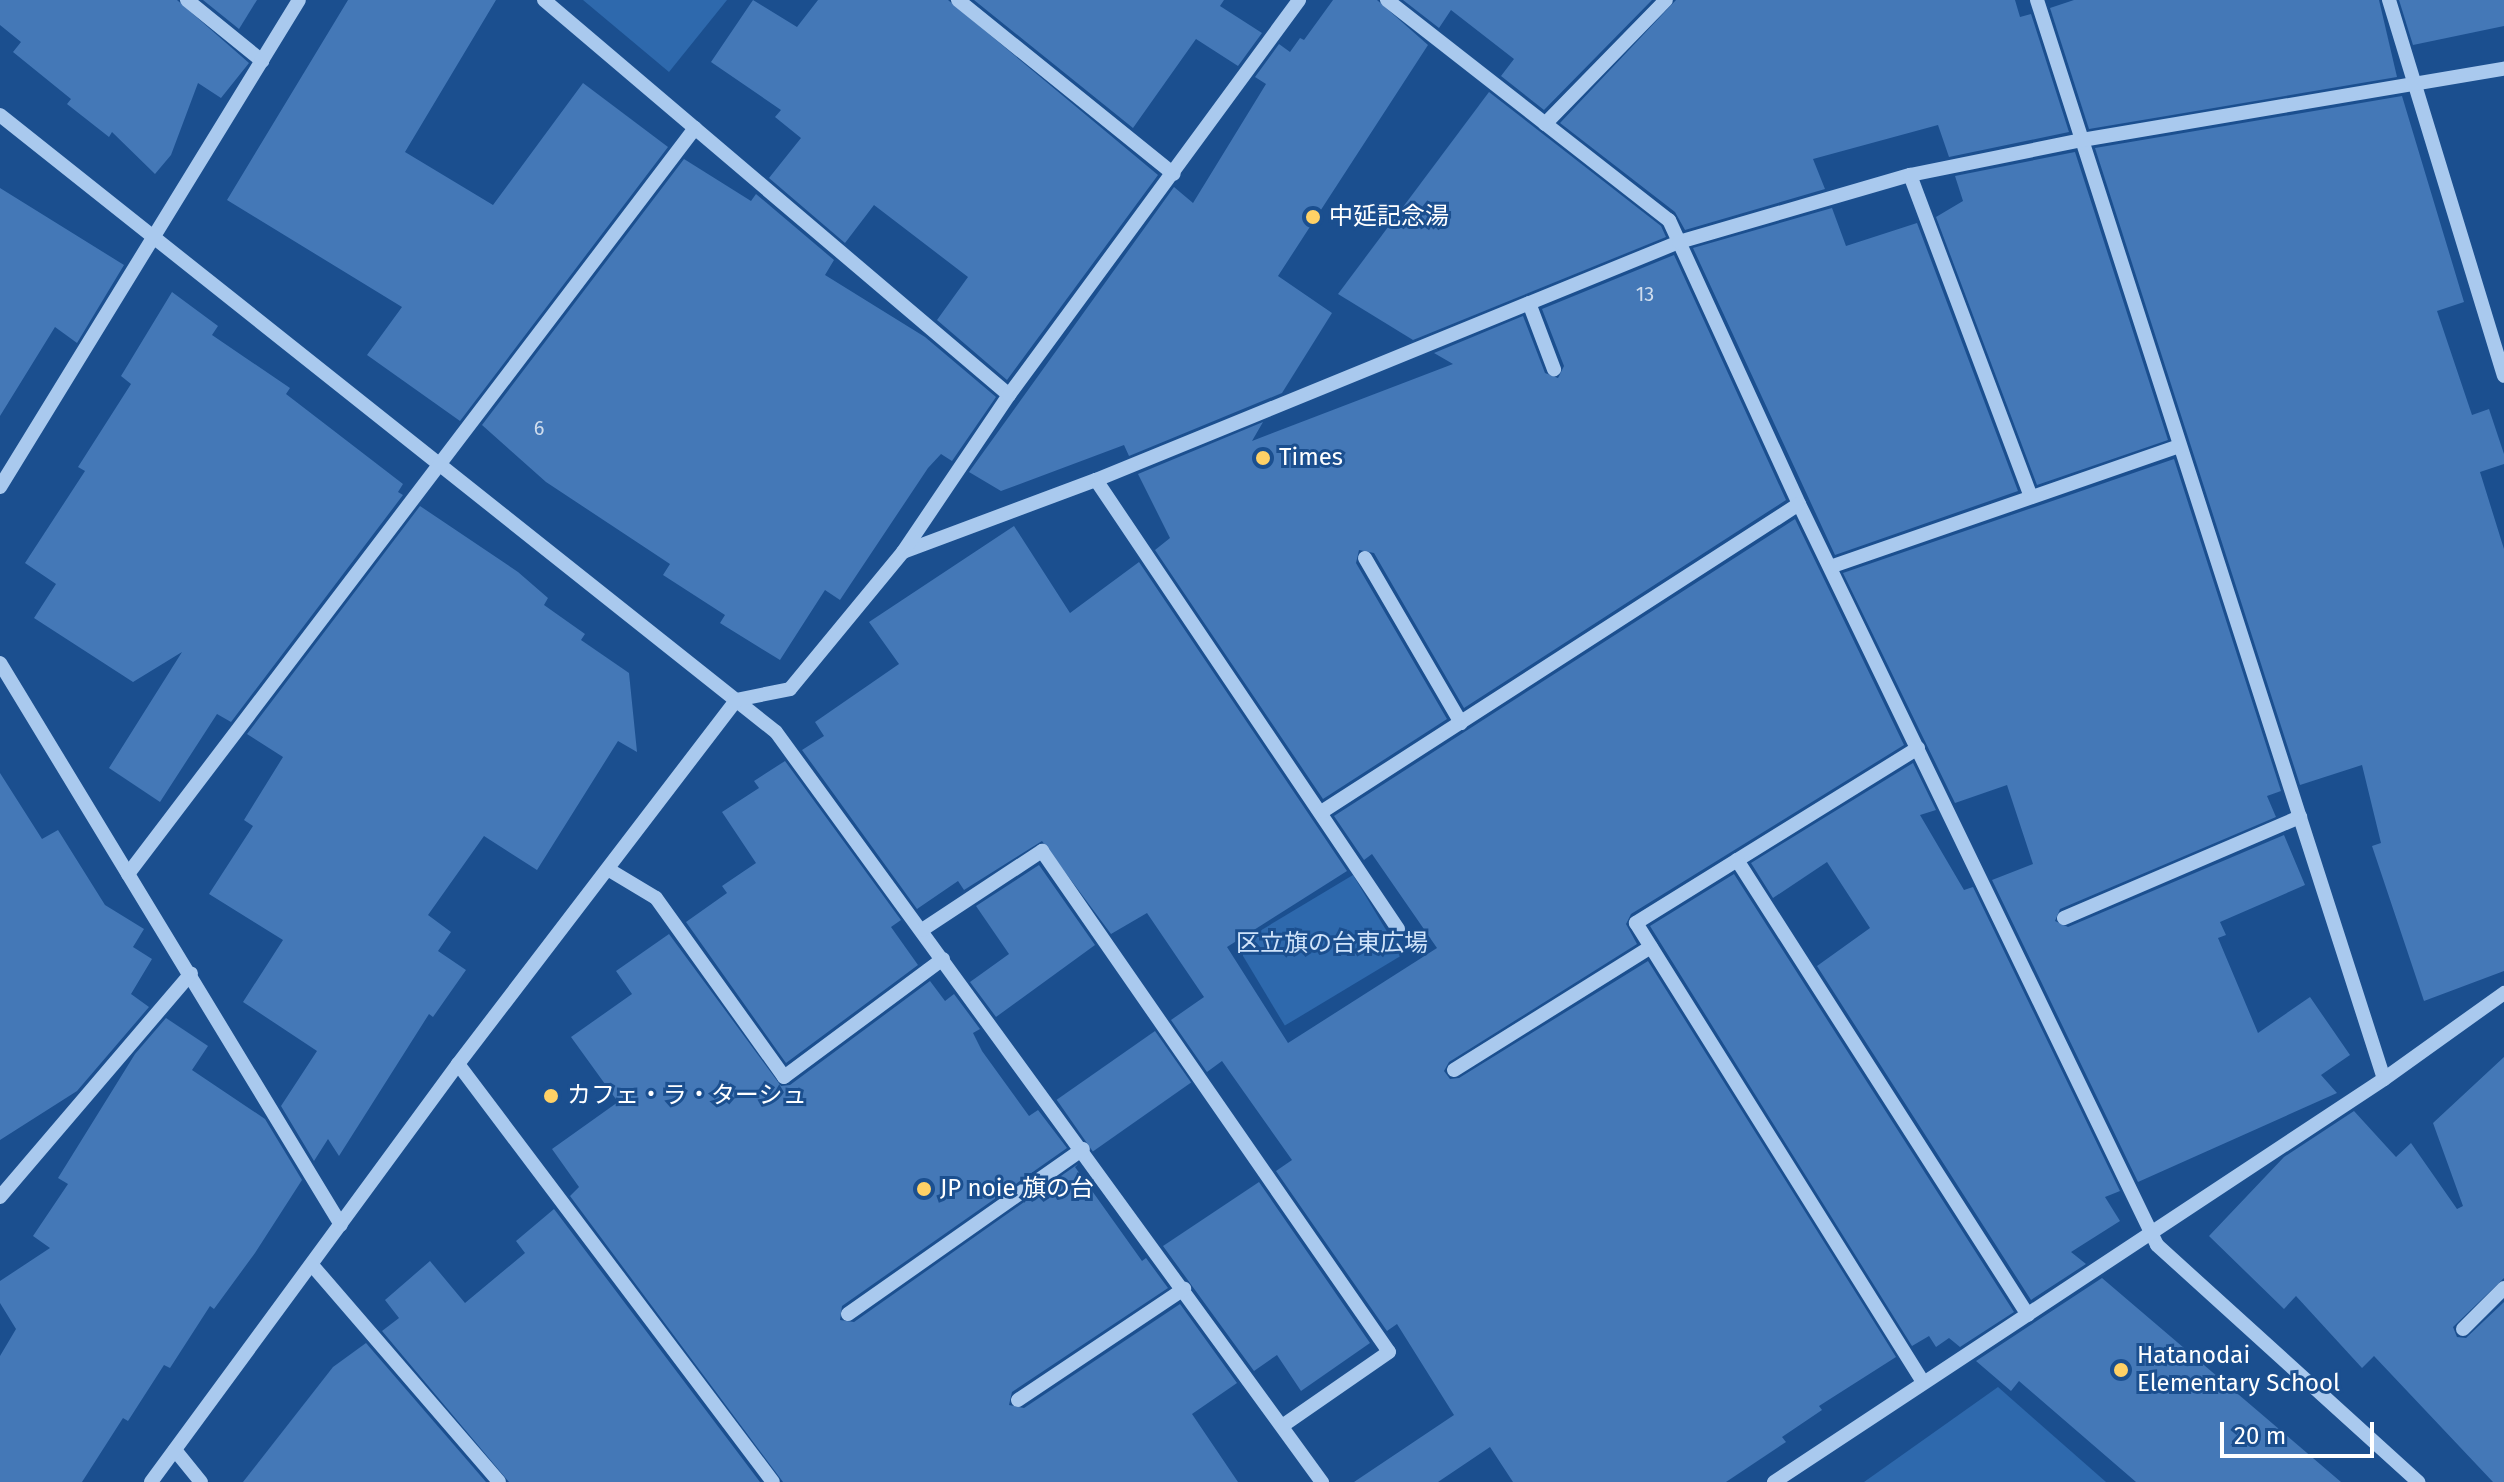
<!DOCTYPE html>
<html>
<head>
<meta charset="utf-8">
<style>
  body { margin:0 }
  #map { position:relative; width:2504px; height:1482px; overflow:hidden; background:#1b4f8f; font-family:"Fira Sans","Noto Sans JP",sans-serif }
  div>[style] { position:absolute }
  .green>* { inset:0; background:#2e69ad; transform-origin:0 0 }
  .building>* { inset:0; background:#4478b7; transform-origin:0 0 }
  .minor>* { height:14px; margin:-7px; padding:0 7px; transform-origin:7px; border-radius:7px; background:#a9c9ee }
  .dots>* { width:22px; height:22px; translate:-50% -50%; box-sizing:border-box; border:4px solid #1b4f8f; border-radius:50% }
  span { translate:-50% -50%; white-space:nowrap; text-align:center; line-height:1.15; -webkit-text-stroke:6px #1b4f8f; paint-order:stroke }
  .number-label { font-size:20px; color:#d0dded }
  .number-label span { -webkit-text-stroke-width:0 }
  .poi-label { font-size:24px; color:#fff }
  .left { translate:0 -50%; text-align:left }
  .park-label { font-size:24px; color:#cfe3fa }
  .scale { position:absolute; left:2220px; top:1422px; width:154px; height:36px; box-sizing:border-box; border:4px solid #fff; border-top:0; padding-left:10px; font-size:24px; line-height:28px; white-space:nowrap; color:#fff; -webkit-text-stroke:6px #1b4f8f; paint-order:stroke }
</style>
</head>
<body>
<div id="map">
  <div class="green">
    <div style="clip-path:polygon(583px 0,727px 0,669px 72px)"></div>
    <div style="left:1353px;top:875px;width:94px;height:136px;rotate:59deg"></div>
    <div style="clip-path:polygon(1998px 1387px,2106px 1482px,1864px 1482px)"></div>
  </div>
  <div class="building">
    <div style="clip-path:polygon(0 0,177px 0,249px 63px,221px 98px,198px 83px,171px 155px,155px 174px,112px 132px,109px 137px,67px 104px,71px 99px,13px 52px,21px 42px,0 25px)"></div>
    <div style="clip-path:polygon(203px 0,257px 0,239px 29px)"></div>
    <div style="clip-path:polygon(348px 0,496px 0,405px 152px,493px 205px,583px 83px,668px 147px,460px 421px,367px 355px,402px 307px,227px 200px)"></div>
    <div style="clip-path:polygon(753px 0,797px 27px,818px 0,948px 0,1158px 175px,1007px 380px,937px 320px,968px 277px,874px 205px,845px 243px,769px 178px,801px 138px,775px 117px,781px 110px,711px 62px)"></div>
    <div style="clip-path:polygon(974px 0,1224px 0,1220px 6px,1262px 33px,1238px 66px,1196px 39px,1133px 128px)"></div>
    <div style="clip-path:polygon(1333px 0,1377px 0,1428px 45px,1278px 276px,1332px 313px,1282px 393px,1129px 456px,1124px 445px,1001px 491px,969px 472px,1174px 187px,1193px 203px,1266px 84px,1255px 77px,1279px 44px,1290px 52px,1300px 38px,1304px 40px)"></div>
    <div style="clip-path:polygon(1403px 0,1652px 0,1544px 110px,1501px 76px,1514px 59px,1451px 10px,1439px 28px)"></div>
    <div style="clip-path:polygon(1676px 0,2015px 0,2020px 17px,2031px 14px,2069px 132px,1949px 157px,1938px 125px,1813px 159px,1825px 189px,1685px 230px,1675px 212px,1560px 123px)"></div>
    <div style="clip-path:polygon(2074px 0,2379px 0,2397px 77px,2089px 129px,2050px 8px)"></div>
    <div style="clip-path:polygon(2399px 0,2504px 0,2504px 26px,2413px 45px)"></div>
    <div style="clip-path:polygon(1489px 92px,1661px 226px,1666px 237px,1413px 340px,1338px 294px)"></div>
    <div style="clip-path:polygon(2402px 96px,2464px 302px,2437px 311px,2472px 415px,2489px 409px,2504px 454px,2504px 464px,2480px 472px,2504px 549px,2504px 971px,2424px 1001px,2372px 846px,2381px 843px,2362px 765px,2300px 785px,2095px 148px)"></div>
    <div style="clip-path:polygon(2075px 152px,2168px 440px,2037px 485px,1936px 217px,1963px 201px,1955px 176px)"></div>
    <div style="clip-path:polygon(684px 159px,751px 201px,756px 194px,834px 260px,825px 275px,925px 337px,996px 397px,952px 461px,941px 454px,928px 468px,840px 600px,825px 590px,780px 660px,720px 623px,725px 615px,663px 575px,670px 564px,546px 482px,482px 425px)"></div>
    <div style="clip-path:polygon(0 188px,124px 265px,77px 343px,55px 327px,0 416px)"></div>
    <div style="clip-path:polygon(1832px 208px,1846px 246px,1917px 223px,2018px 491px,1835px 555px,1693px 248px)"></div>
    <div style="clip-path:polygon(1674px 255px,1786px 500px,1464px 708px,1374px 553px,1359px 550px,1356px 563px,1447px 719px,1323px 799px,1155px 550px,1170px 538px,1138px 474px,1263px 422px,1252px 441px,1453px 364px,1434px 353px,1523px 316px,1545px 373px,1558px 378px,1564px 366px,1542px 309px)"></div>
    <div style="clip-path:polygon(172px 292px,218px 326px,212px 335px,290px 388px,286px 394px,403px 484px,398px 492px,403px 495px,231px 722px,217px 714px,160px 802px,109px 768px,182px 652px,133px 682px,34px 618px,56px 584px,25px 563px,85px 471px,78px 467px,131px 384px,121px 376px)"></div>
    <div style="clip-path:polygon(2174px 459px,2281px 791px,2267px 796px,2276px 817px,2060px 909px,2055px 921px,2068px 927px,2284px 835px,2305px 885px,2220px 922px,2226px 935px,2218px 938px,2258px 1033px,2310px 997px,2350px 1055px,2321px 1075px,2337px 1093px,2138px 1182px,1992px 880px,2033px 864px,2007px 785px,1955px 803px,1843px 573px)"></div>
    <div style="clip-path:polygon(420px 506px,518px 572px,548px 598px,544px 605px,585px 634px,581px 640px,629px 673px,637px 752px,618px 741px,537px 870px,484px 836px,428px 915px,451px 932px,438px 951px,466px 970px,433px 1017px,429px 1014px,339px 1156px,328px 1139px,314px 1161px,281px 1106px,317px 1051px,243px 1002px,283px 940px,209px 894px,253px 826px,244px 820px,283px 757px,247px 734px)"></div>
    <div style="clip-path:polygon(1795px 519px,1904px 745px,1631px 914px,1626px 924px,1637px 944px,1449px 1062px,1444px 1071px,1450px 1079px,1459px 1078px,1648px 961px,1896px 1357px,1819px 1406px,1822px 1410px,1782px 1437px,1786px 1442px,1726px 1482px,1513px 1482px,1490px 1447px,1438px 1482px,1354px 1482px,1454px 1415px,1397px 1324px,1387px 1331px,1276px 1171px,1292px 1160px,1222px 1061px,1207px 1072px,1171px 1020px,1204px 997px,1147px 913px,1111px 934px,1042px 841px,964px 890px,958px 881px,917px 909px,802px 750px,824px 736px,815px 722px,899px 664px,869px 622px,1014px 526px,1070px 613px,1139px 562px,1347px 871px,1227px 947px,1288px 1043px,1437px 948px,1372px 854px,1364px 860px,1334px 816px)"></div>
    <div style="clip-path:polygon(785px 761px,901px 920px,891px 927px,918px 965px,786px 1063px,686px 922px,727px 893px,722px 886px,756px 863px,722px 812px,759px 788px,754px 781px)"></div>
    <div style="clip-path:polygon(1913px 763px,1936px 810px,1920px 815px,1964px 890px,1973px 887px,2120px 1191px,2105px 1197px,2120px 1221px,2071px 1252px,2086px 1264px,2031px 1300px,1817px 966px,1870px 928px,1827px 862px,1773px 898px,1751px 863px)"></div>
    <div style="clip-path:polygon(0 773px,42px 839px,58px 830px,105px 905px,144px 929px,133px 947px,152px 959px,131px 994px,149px 1007px,77px 1091px,0 1140px)"></div>
    <div style="clip-path:polygon(1039px 865px,1095px 945px,996px 1017px,970px 982px,1009px 954px,976px 906px)"></div>
    <div style="clip-path:polygon(1734px 874px,2014px 1312px,1960px 1347px,1949px 1338px,1936px 1347px,1929px 1336px,1912px 1346px,1650px 926px)"></div>
    <div style="clip-path:polygon(669px 934px,781px 1086px,790px 1085px,930px 981px,945px 1001px,954px 994px,980px 1029px,973px 1033px,982px 1051px,1029px 1116px,1038px 1110px,1067px 1148px,842px 1306px,840px 1320px,854px 1322px,1078px 1164px,1075px 1167px,1142px 1261px,1146px 1258px,1168px 1288px,1012px 1392px,1009px 1405px,1024px 1408px,1180px 1304px,1237px 1383px,1192px 1414px,1238px 1482px,783px 1482px,570px 1196px,579px 1187px,552px 1149px,618px 1102px,571px 1037px,632px 994px,616px 971px)"></div>
    <div style="clip-path:polygon(166px 1018px,208px 1046px,192px 1070px,265px 1119px,302px 1180px,255px 1253px,214px 1309px,210px 1306px,170px 1368px,164px 1365px,128px 1421px,123px 1418px,82px 1482px,0 1482px,0 1356px,16px 1329px,0 1303px,0 1281px,50px 1248px,33px 1236px,68px 1184px,58px 1178px,135px 1054px)"></div>
    <div style="left:1155px;top:1031px;width:63px;height:120px;rotate:55deg"></div>
    <div style="clip-path:polygon(2504px 1057px,2504px 1278px,2453px 1327px,2457px 1337px,2466px 1338px,2504px 1302px,2504px 1482px,2493px 1482px,2374px 1356px,2362px 1368px,2296px 1296px,2284px 1309px,2209px 1236px,2284px 1157px,2354px 1111px,2396px 1157px,2411px 1143px,2457px 1209px,2463px 1206px,2433px 1123px)"></div>
    <div style="clip-path:polygon(1259px 1182px,1370px 1343px,1301px 1391px,1277px 1355px,1254px 1371px,1163px 1246px)"></div>
    <div style="clip-path:polygon(554px 1209px,760px 1482px,509px 1482px,382px 1331px,399px 1318px,385px 1300px,430px 1261px,465px 1303px,525px 1253px,516px 1241px)"></div>
    <div style="clip-path:polygon(2102px 1278px,2341px 1482px,2136px 1482px,2019px 1381px,2011px 1391px,1976px 1361px)"></div>
    <div style="clip-path:polygon(366px 1343px,486px 1482px,243px 1482px,333px 1367px)"></div>
  </div>
  <div class="minor">
    <div style="left:187px;top:0;width:97px;rotate:39.1deg"></div>
    <div style="left:544px;top:0;width:610px;rotate:40.35deg"></div>
    <div style="left:958px;top:0;width:277px;rotate:38.9deg"></div>
    <div style="left:1387px;top:0;width:358px;rotate:38deg"></div>
    <div style="left:1669px;top:220px;width:312px;rotate:65.4deg"></div>
    <div style="left:1799px;top:504px;width:823px;rotate:64.21deg"></div>
    <div style="left:2157px;top:1245px;width:353px;rotate:42.2deg"></div>
    <div style="left:2037px;top:0;width:1133px;rotate:72.17deg"></div>
    <div style="left:2389px;top:0;width:393px;rotate:73deg"></div>
    <div style="left:0;top:115px;width:991px;rotate:38.49deg"></div>
    <div style="left:776px;top:732px;width:928px;rotate:53.95deg"></div>
    <div style="left:1545px;top:124px;width:173px;rotate:-45.7deg"></div>
    <div style="left:1910px;top:175px;width:344px;rotate:69.4deg"></div>
    <div style="left:1529px;top:303px;width:71px;rotate:69.3deg"></div>
    <div style="left:1096px;top:480px;width:541px;rotate:56.07deg"></div>
    <div style="left:0;top:487px;width:571px;rotate:-58.45deg"></div>
    <div style="left:903px;top:552px;width:206px;rotate:-20.5deg"></div>
    <div style="left:1096px;top:480px;width:630px;rotate:-22.21deg"></div>
    <div style="left:1679px;top:242px;width:241px;rotate:-16.2deg"></div>
    <div style="left:1910px;top:175px;width:176px;rotate:-11.5deg"></div>
    <div style="left:2082px;top:140px;width:428px;rotate:-9.6deg"></div>
    <div style="left:1365px;top:558px;width:191px;rotate:59.8deg"></div>
    <div style="left:1830px;top:567px;width:370px;rotate:-19.1deg"></div>
    <div style="left:0;top:663px;width:657px;rotate:58.75deg"></div>
    <div style="left:1918px;top:748px;width:332px;rotate:148.2deg"></div>
    <div style="left:1636px;top:923px;width:541px;rotate:57.98deg"></div>
    <div style="left:1323px;top:811px;width:566px;rotate:-32.82deg"></div>
    <div style="left:1737px;top:860px;width:540px;rotate:57.4deg"></div>
    <div style="left:611px;top:871px;width:52px;rotate:31deg"></div>
    <div style="left:656px;top:898px;width:220px;rotate:54.4deg"></div>
    <div style="left:784px;top:1077px;width:198px;rotate:-36.6deg"></div>
    <div style="left:128px;top:874px;width:937px;rotate:-52.76deg"></div>
    <div style="left:2064px;top:918px;width:257px;rotate:-23.2deg"></div>
    <div style="left:922px;top:930px;width:144px;rotate:-33.4deg"></div>
    <div style="left:1042px;top:851px;width:609px;rotate:55.29deg"></div>
    <div style="left:1389px;top:1352px;width:130px;rotate:145.3deg"></div>
    <div style="left:458px;top:1064px;width:523px;rotate:53deg"></div>
    <div style="left:1454px;top:1070px;width:232px;rotate:-32deg"></div>
    <div style="left:0;top:1197px;width:294px;rotate:-49.5deg"></div>
    <div style="left:312px;top:1265px;width:286px;rotate:49.2deg"></div>
    <div style="left:848px;top:1314px;width:287px;rotate:-35.1deg"></div>
    <div style="left:2463px;top:1329px;width:58px;rotate:-45deg"></div>
    <div style="left:1018px;top:1400px;width:200px;rotate:-33.8deg"></div>
    <div style="left:175px;top:1450px;width:41px;rotate:50.9deg"></div>
    <div style="left:151px;top:1482px;width:519px;rotate:-53.7deg"></div>
    <div style="left:458px;top:1064px;width:458px;rotate:-52.6deg"></div>
    <div style="left:736px;top:700px;width:55px;rotate:-11.5deg"></div>
    <div style="left:790px;top:689px;width:178px;rotate:-50.5deg"></div>
    <div style="left:903px;top:552px;width:189px;rotate:-56deg"></div>
    <div style="left:1009px;top:395px;width:490px;rotate:-53.7deg"></div>
    <div style="left:1774px;top:1482px;width:731px;rotate:-33.45deg"></div>
    <div style="left:2384px;top:1079px;width:148px;rotate:-35.6deg"></div>
  </div>
  <div class="dots">
    <div style="left:1313px;top:217px;background:#ffd166"></div>
    <div style="left:1263px;top:458px;background:#ffd166"></div>
    <div style="left:551px;top:1096px;background:#ffd166"></div>
    <div style="left:924px;top:1189px;background:#ffd166"></div>
    <div style="left:2121px;top:1370px;background:#ffd166"></div>
  </div>
  <div class="number-label">
    <span style="left:1645px;top:294px">13</span>
    <span style="left:539px;top:428px">6</span>
  </div>
  <div class="poi-label">
    <span class="left" style="left:1329px;top:217px">中延記念湯</span>
    <span class="left" style="left:1279px;top:458px">Times</span>
    <span class="left" style="left:567px;top:1096px">カフェ・ラ・ターシュ</span>
    <span class="left" style="left:940px;top:1189px">JP noie 旗の台</span>
    <span class="left" style="left:2137px;top:1370px">Hatanodai<br>Elementary School</span>
  </div>
  <div class="park-label">
    <span style="left:1332px;top:944px">区立旗の台東広場</span>
  </div>
  <div class="scale">20 m</div>
</div>
</body>
</html>
